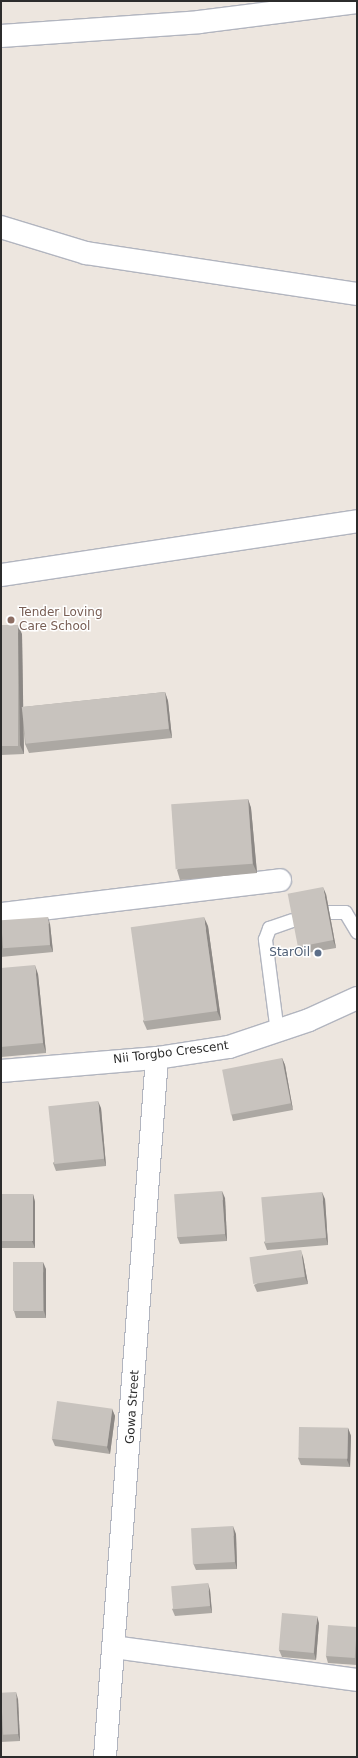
<!DOCTYPE html>
<html>
<head>
<meta charset="utf-8">
<style>
  body { margin:0 }
  #map { position:relative; width:358px; height:1758px; overflow:hidden; background:#ede6df; font-family:"DejaVu Sans",sans-serif }
  div>[style] { position:absolute }
  .roads { filter:drop-shadow(1px 0 #b2b5bf) drop-shadow(-1px 0 #b2b5bf) drop-shadow(0 1px #b2b5bf) drop-shadow(0 -1px #b2b5bf) }
  .service>* { height:13px; margin:-6.5px; padding:0 6.5px; transform-origin:6.5px; border-radius:6.5px; background:#fff }
  .minor>* { height:22px; margin:-11px; padding:0 11px; transform-origin:11px; border-radius:11px; background:#fff }
  .tertiary>* { height:22px; margin:-11px; padding:0 11px; transform-origin:11px; border-radius:11px; background:#fff }
  .wall>* { inset:0; background:#aca8a3 }
  .shaded-wall>* { inset:0; background:#8c8885 }
  .building>* { inset:0; background:#c8c3be; transform-origin:0 0 }
  .dots>* { width:11px; height:11px; translate:-50% -50%; box-sizing:border-box; border:2px solid #fff; border-radius:50% }
  span { translate:-50% -50%; white-space:nowrap; text-align:center; line-height:1.15; -webkit-text-stroke:3px #fff; paint-order:stroke }
  .education-label { font-size:12px; color:#785e54 }
  .left { translate:0 -50%; text-align:left }
  .service-label { font-size:12px; color:#4e5e75 }
  .right { translate:-100% -50%; text-align:right }
  .street-label { font-size:12px; color:#2c2c2c }
  .frame { position:absolute; inset:0; border:2px solid #2c2c2c; pointer-events:none }
</style>
</head>
<body>
<div id="map">
  <div class="roads">
    <div class="service">
      <div style="left:327px;top:912px;width:18px"></div>
      <div style="left:345px;top:912px;width:23px;rotate:59deg"></div>
      <div style="left:277px;top:1032px;width:94px;rotate:-97.4deg"></div>
      <div style="left:265px;top:939px;width:12px;rotate:-70deg"></div>
      <div style="left:269px;top:928px;width:24px;rotate:-19deg"></div>
    </div>
    <div class="minor">
      <div style="left:1px;top:36px;width:198px;rotate:-4deg"></div>
      <div style="left:199px;top:22px;width:159px;rotate:-7.2deg"></div>
      <div style="left:1px;top:227px;width:89px;rotate:17deg"></div>
      <div style="left:86px;top:253px;width:274px;rotate:8.6deg"></div>
      <div style="left:1px;top:575px;width:360px;rotate:-8.6deg"></div>
      <div style="left:1px;top:914px;width:281px;rotate:-6.9deg"></div>
      <div style="left:114px;top:1647px;width:245px;rotate:7.7deg"></div>
      <div style="left:105px;top:1757px;width:701px;rotate:-85.75deg"></div>
    </div>
    <div class="tertiary">
      <div style="left:1px;top:1071px;width:157px;rotate:-4.8deg"></div>
      <div style="left:157px;top:1058px;width:73px;rotate:-8.7deg"></div>
      <div style="left:229px;top:1047px;width:84px;rotate:-18.6deg"></div>
      <div style="left:309px;top:1020px;width:53px;rotate:-24.6deg"></div>
    </div>
  </div>
  <div class="wall">
    <div style="clip-path:polygon(1px 625px,22px 634px,23px 707px,165px 692px,168px 701px,172px 738px,29px 753px,25px 744px,23px 722px,24px 754px,1px 755px)"></div>
    <div style="clip-path:polygon(248px 799px,251px 808px,257px 873px,180px 880px,177px 870px)"></div>
    <div style="clip-path:polygon(326px 894px,336px 948px,301px 954px,298px 947px)"></div>
    <div style="clip-path:polygon(1px 922px,50px 924px,53px 952px,1px 957px)"></div>
    <div style="clip-path:polygon(208px 926px,221px 1020px,147px 1030px,143px 1021px)"></div>
    <div style="clip-path:polygon(1px 968px,38px 974px,46px 1053px,1px 1057px)"></div>
    <div style="clip-path:polygon(282px 1058px,285px 1065px,293px 1110px,233px 1121px,231px 1113px)"></div>
    <div style="clip-path:polygon(101px 1108px,106px 1166px,56px 1171px,53px 1163px)"></div>
    <div style="clip-path:polygon(1px 1194px,33px 1194px,35px 1202px,35px 1248px,1px 1248px)"></div>
    <div style="clip-path:polygon(225px 1198px,227px 1241px,180px 1244px,177px 1237px)"></div>
    <div style="clip-path:polygon(325px 1199px,328px 1245px,267px 1250px,264px 1242px)"></div>
    <div style="clip-path:polygon(303px 1257px,308px 1284px,257px 1292px,254px 1285px)"></div>
    <div style="clip-path:polygon(46px 1269px,46px 1318px,16px 1318px,14px 1311px)"></div>
    <div style="clip-path:polygon(112px 1409px,115px 1416px,110px 1454px,55px 1446px,52px 1439px)"></div>
    <div style="clip-path:polygon(348px 1428px,351px 1436px,350px 1467px,301px 1465px,298px 1458px)"></div>
    <div style="clip-path:polygon(236px 1534px,237px 1569px,196px 1570px,193px 1563px)"></div>
    <div style="clip-path:polygon(210px 1590px,212px 1613px,175px 1616px,172px 1609px)"></div>
    <div style="clip-path:polygon(319px 1623px,316px 1660px,282px 1657px,279px 1650px)"></div>
    <div style="clip-path:polygon(357px 1627px,357px 1665px,328px 1663px,326px 1656px)"></div>
    <div style="clip-path:polygon(1px 1693px,18px 1699px,20px 1741px,1px 1742px)"></div>
  </div>
  <div class="shaded-wall">
    <div style="clip-path:polygon(18px 625px,22px 634px,24px 754px,20px 745px)"></div>
    <div style="clip-path:polygon(165px 692px,168px 701px,172px 738px,169px 729px)"></div>
    <div style="clip-path:polygon(248px 799px,251px 808px,257px 873px,253px 864px)"></div>
    <div style="clip-path:polygon(323px 887px,326px 894px,336px 948px,333px 940px)"></div>
    <div style="clip-path:polygon(48px 917px,50px 924px,53px 952px,50px 945px)"></div>
    <div style="clip-path:polygon(204px 917px,208px 926px,221px 1020px,217px 1011px)"></div>
    <div style="clip-path:polygon(35px 965px,38px 974px,46px 1053px,43px 1043px)"></div>
    <div style="clip-path:polygon(282px 1058px,285px 1065px,293px 1110px,291px 1103px)"></div>
    <div style="clip-path:polygon(98px 1101px,101px 1108px,106px 1166px,104px 1159px)"></div>
    <div style="clip-path:polygon(222px 1191px,225px 1198px,227px 1241px,225px 1234px)"></div>
    <div style="clip-path:polygon(322px 1192px,325px 1199px,328px 1245px,326px 1238px)"></div>
    <div style="clip-path:polygon(33px 1194px,35px 1202px,35px 1248px,32px 1241px)"></div>
    <div style="clip-path:polygon(301px 1250px,303px 1257px,308px 1284px,305px 1277px)"></div>
    <div style="clip-path:polygon(43px 1262px,46px 1269px,46px 1318px,44px 1311px)"></div>
    <div style="clip-path:polygon(112px 1409px,115px 1416px,110px 1454px,107px 1447px)"></div>
    <div style="clip-path:polygon(348px 1428px,351px 1436px,350px 1467px,347px 1460px)"></div>
    <div style="clip-path:polygon(233px 1526px,236px 1534px,237px 1569px,235px 1562px)"></div>
    <div style="clip-path:polygon(208px 1583px,210px 1590px,212px 1613px,210px 1606px)"></div>
    <div style="clip-path:polygon(317px 1616px,319px 1623px,316px 1660px,314px 1653px)"></div>
    <div style="clip-path:polygon(16px 1692px,18px 1699px,20px 1741px,18px 1734px)"></div>
  </div>
  <div class="building">
    <div style="left:1px;top:625px;width:17px;height:121px"></div>
    <div style="left:165px;top:692px;width:37px;height:144px;rotate:84deg"></div>
    <div style="left:248px;top:799px;width:65px;height:77px;rotate:86deg"></div>
    <div style="left:323px;top:887px;width:54px;height:36px;rotate:79deg"></div>
    <div style="left:48px;top:917px;width:28px;height:47px;rotate:86deg"></div>
    <div style="left:204px;top:917px;width:95px;height:74px;rotate:82deg"></div>
    <div style="clip-path:polygon(35px 965px,43px 1043px,1px 1047px,1px 968px)"></div>
    <div style="left:282px;top:1058px;width:46px;height:61px;rotate:79deg"></div>
    <div style="left:98px;top:1101px;width:58px;height:50px;rotate:84deg"></div>
    <div style="left:222px;top:1191px;width:43px;height:48px;rotate:86deg"></div>
    <div style="left:322px;top:1192px;width:46px;height:61px;rotate:85deg"></div>
    <div style="left:1px;top:1194px;width:32px;height:47px"></div>
    <div style="left:301px;top:1250px;width:27px;height:52px;rotate:82deg"></div>
    <div style="left:13px;top:1262px;width:30px;height:49px"></div>
    <div style="left:57px;top:1401px;width:56px;height:38px;rotate:8deg"></div>
    <div style="left:299px;top:1427px;width:49px;height:31px;rotate:1deg"></div>
    <div style="left:233px;top:1526px;width:36px;height:42px;rotate:87deg"></div>
    <div style="left:208px;top:1583px;width:23px;height:37px;rotate:85deg"></div>
    <div style="left:282px;top:1613px;width:35px;height:37px;rotate:5deg"></div>
    <div style="left:328px;top:1625px;width:29px;height:31px;rotate:4deg"></div>
    <div style="left:16px;top:1692px;width:42px;height:15px;rotate:87deg"></div>
  </div>
  <div class="dots">
    <div style="left:11px;top:620px;background:#8d6e63"></div>
    <div style="left:318px;top:953px;background:#5c6f8a"></div>
  </div>
  <div class="education-label">
    <span class="left" style="left:19px;top:620px">Tender Loving<br>Care School</span>
  </div>
  <div class="service-label">
    <span class="right" style="left:310px;top:953px">StarOil</span>
  </div>
  <div class="street-label">
    <span style="left:171px;top:1053px;rotate:-7deg">Nii Torgbo Crescent</span>
    <span style="left:133px;top:1407px;rotate:-86deg">Gowa Street</span>
  </div>
  <div class="frame"></div>
</div>
</body>
</html>
